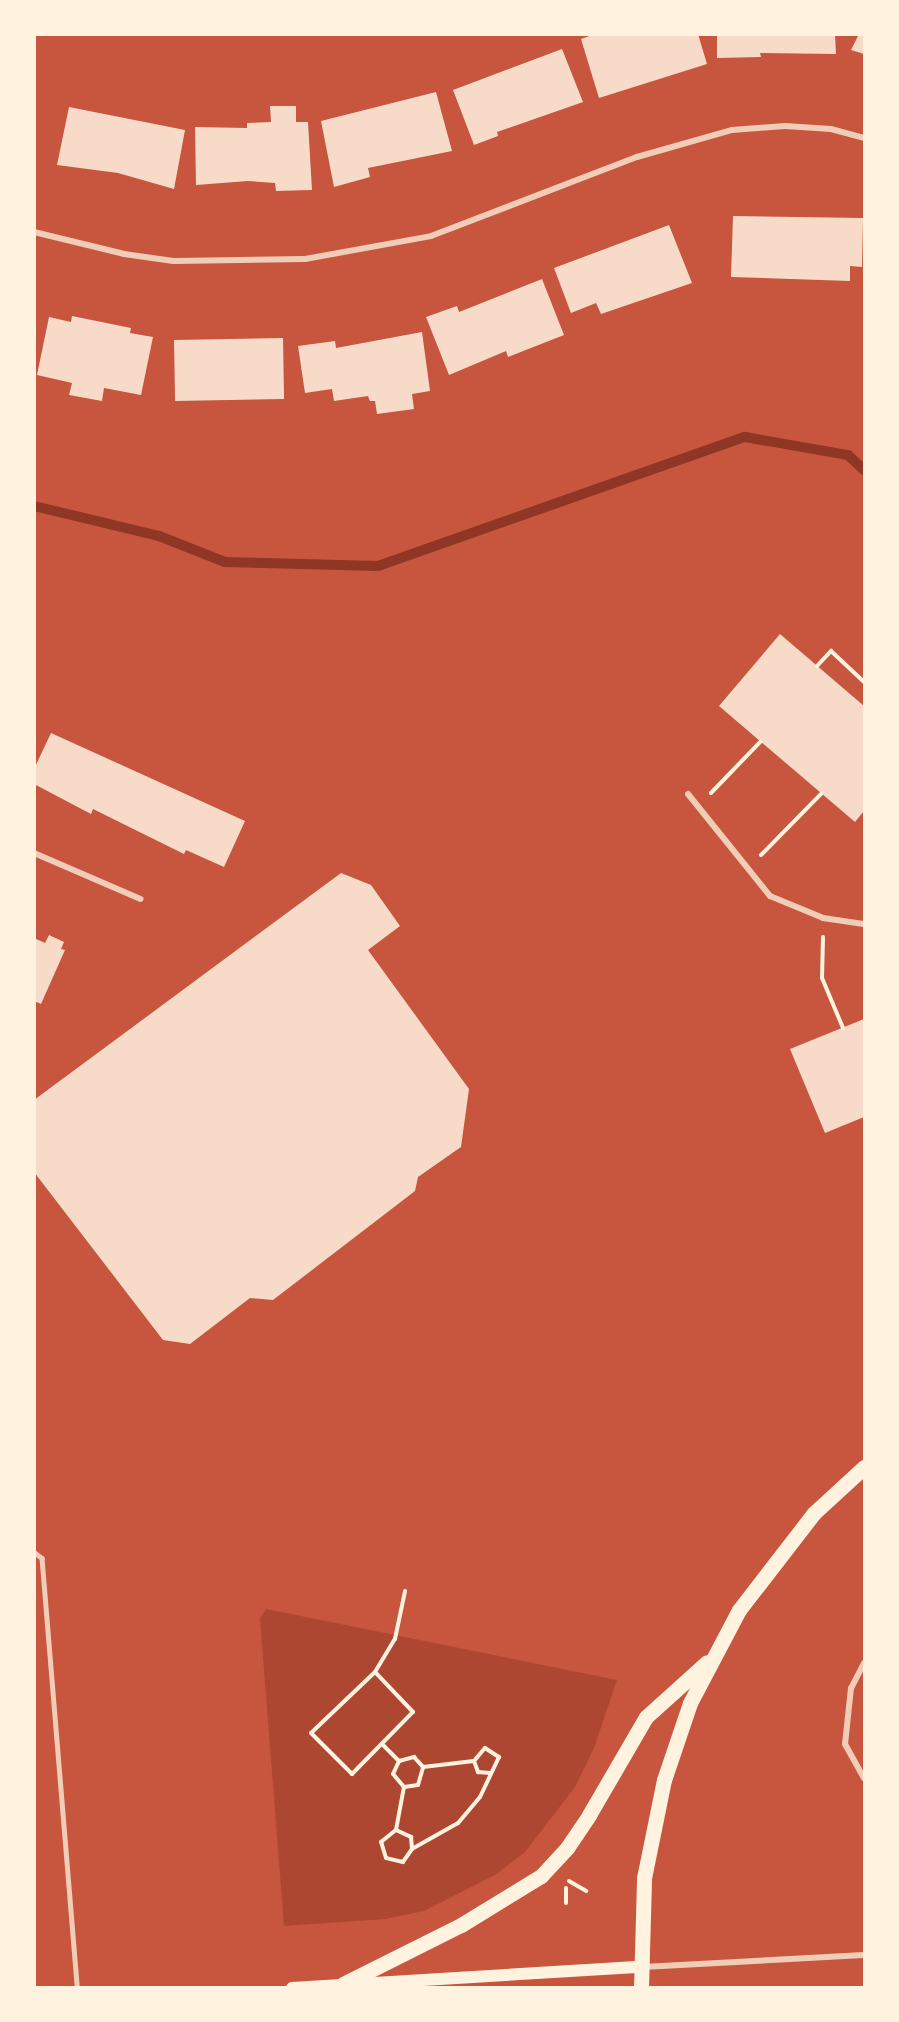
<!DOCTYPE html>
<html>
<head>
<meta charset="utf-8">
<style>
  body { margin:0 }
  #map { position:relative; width:899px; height:2022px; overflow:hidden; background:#c8553d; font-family:Cabin,sans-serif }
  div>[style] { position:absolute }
  .green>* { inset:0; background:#ae4732 }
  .stream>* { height:10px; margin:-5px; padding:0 5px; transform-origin:5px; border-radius:5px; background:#8f3625 }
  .building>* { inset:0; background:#f7dbc8; transform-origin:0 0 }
  .path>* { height:4px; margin:-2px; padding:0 2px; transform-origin:2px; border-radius:2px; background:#fff3e0 }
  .service>* { height:4.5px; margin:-2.25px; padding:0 2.25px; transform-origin:2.25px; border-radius:2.25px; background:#f1ccb7 }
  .minor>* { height:6px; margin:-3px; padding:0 3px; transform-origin:3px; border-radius:3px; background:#f1ccb7 }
  .secondary>* { height:12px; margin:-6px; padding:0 6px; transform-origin:6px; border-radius:6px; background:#fff3e0 }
  .primary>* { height:15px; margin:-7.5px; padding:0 7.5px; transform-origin:7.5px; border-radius:7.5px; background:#fff3e0 }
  span { translate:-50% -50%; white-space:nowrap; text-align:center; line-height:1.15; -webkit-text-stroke:5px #fff3e0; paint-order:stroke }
  .frame { position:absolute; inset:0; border:36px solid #fff3e0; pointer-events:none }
</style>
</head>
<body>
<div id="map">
  <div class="green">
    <div style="clip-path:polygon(266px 1609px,617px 1680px,594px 1748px,575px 1787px,525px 1852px,495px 1875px,424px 1911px,385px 1919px,284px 1926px,260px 1618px)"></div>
  </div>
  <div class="stream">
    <div style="left:34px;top:506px;width:129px;rotate:13.5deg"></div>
    <div style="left:159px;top:536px;width:71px;rotate:21.5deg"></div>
    <div style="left:225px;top:562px;width:153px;rotate:1.5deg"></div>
    <div style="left:378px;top:566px;width:389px;rotate:-19.4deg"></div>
    <div style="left:745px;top:437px;width:105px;rotate:9.9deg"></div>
    <div style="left:848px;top:455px;width:22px;rotate:43deg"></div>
  </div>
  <div class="building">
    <div style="clip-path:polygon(595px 34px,698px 34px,707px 64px,599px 98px,581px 39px)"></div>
    <div style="clip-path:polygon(717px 34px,835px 34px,836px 54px,760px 53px,761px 57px,717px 58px)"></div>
    <div style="clip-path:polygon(859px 34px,864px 34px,864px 54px,851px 50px)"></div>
    <div style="clip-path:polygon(562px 49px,583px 102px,497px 132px,498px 136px,474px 145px,453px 90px)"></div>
    <div style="clip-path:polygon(436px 92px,452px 151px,368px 168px,370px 177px,334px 187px,321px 121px)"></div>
    <div style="clip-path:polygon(270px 106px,296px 106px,296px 122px,308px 122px,312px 190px,276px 191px,275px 183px,248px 181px,196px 185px,195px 127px,247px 128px,247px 123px,271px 122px)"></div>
    <div style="clip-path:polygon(69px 107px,185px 130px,174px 189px,118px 173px,57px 165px)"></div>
    <div style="clip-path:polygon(733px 216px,863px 218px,862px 267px,850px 266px,850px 281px,731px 277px)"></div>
    <div style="clip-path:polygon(669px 225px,692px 283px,601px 314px,596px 303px,571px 313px,554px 268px)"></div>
    <div style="clip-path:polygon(542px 279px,564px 335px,508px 357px,506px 351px,449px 375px,426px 317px,457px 306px,459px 312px)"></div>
    <div style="clip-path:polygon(72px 316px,131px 328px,130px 333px,153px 337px,141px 395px,104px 388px,102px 401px,69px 395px,72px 383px,37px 375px,49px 317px,71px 322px)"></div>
    <div style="clip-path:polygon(422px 332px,430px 391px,412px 394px,414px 409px,377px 414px,375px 401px,370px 401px,368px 396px,334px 401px,332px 389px,305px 393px,298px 346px,335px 341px,336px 348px)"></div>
    <div style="left:283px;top:338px;width:61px;height:109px;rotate:89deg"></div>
    <div style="clip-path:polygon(780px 634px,864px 706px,864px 811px,855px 822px,719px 706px)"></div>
    <div style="clip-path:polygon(51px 733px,245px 821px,224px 867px,186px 850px,184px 854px,93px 809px,91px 814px,34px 784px,34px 769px)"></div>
    <div style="clip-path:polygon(341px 873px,371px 885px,400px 926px,368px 950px,469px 1089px,461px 1147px,418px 1177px,415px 1191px,273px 1300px,250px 1298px,190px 1344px,163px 1340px,34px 1172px,34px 1100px)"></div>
    <div style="clip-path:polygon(49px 935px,64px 942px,61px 949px,65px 950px,41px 1004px,34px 1001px,34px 938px,45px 943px)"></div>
    <div style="clip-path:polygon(864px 1019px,864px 1117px,825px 1133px,790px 1049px)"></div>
  </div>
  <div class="path">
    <div style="left:817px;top:666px;width:21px;rotate:-47deg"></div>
    <div style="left:831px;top:651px;width:45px;rotate:43.2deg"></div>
    <div style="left:711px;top:793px;width:71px;rotate:-46.1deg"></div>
    <div style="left:761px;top:855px;width:86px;rotate:-45.5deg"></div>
    <div style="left:823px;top:937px;width:41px;rotate:91.4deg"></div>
    <div style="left:822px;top:978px;width:54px;rotate:67.2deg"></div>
    <div style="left:375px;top:1672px;width:88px;rotate:136.4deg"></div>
    <div style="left:311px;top:1733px;width:58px;rotate:45deg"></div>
    <div style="left:352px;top:1774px;width:87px;rotate:-45.5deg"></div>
    <div style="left:413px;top:1712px;width:55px;rotate:-133.5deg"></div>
    <div style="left:375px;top:1672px;width:39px;rotate:-59deg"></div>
    <div style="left:395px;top:1639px;width:49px;rotate:-78.2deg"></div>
    <div style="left:382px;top:1744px;width:24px;rotate:45deg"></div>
    <div style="left:399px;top:1761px;width:16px;rotate:-15deg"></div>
    <div style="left:414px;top:1757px;width:13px;rotate:48deg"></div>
    <div style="left:423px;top:1767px;width:51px;rotate:-6.7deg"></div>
    <div style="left:474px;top:1761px;width:17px;rotate:-50deg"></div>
    <div style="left:485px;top:1748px;width:17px;rotate:33deg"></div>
    <div style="left:499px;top:1757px;width:44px;rotate:115.4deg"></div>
    <div style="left:480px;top:1797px;width:34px;rotate:130deg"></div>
    <div style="left:458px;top:1823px;width:53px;rotate:150.5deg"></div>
    <div style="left:412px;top:1849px;width:16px;rotate:125deg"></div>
    <div style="left:403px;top:1862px;width:17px;rotate:-167deg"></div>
    <div style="left:386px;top:1858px;width:17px;rotate:-107deg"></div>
    <div style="left:381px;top:1842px;width:19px;rotate:-39deg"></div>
    <div style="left:396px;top:1830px;width:44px;rotate:-79.5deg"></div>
    <div style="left:404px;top:1787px;width:17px;rotate:-130deg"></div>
    <div style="left:393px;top:1774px;width:14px;rotate:-65deg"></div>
    <div style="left:474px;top:1761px;width:12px;rotate:70deg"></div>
    <div style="left:478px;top:1772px;width:12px;rotate:5deg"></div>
    <div style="left:404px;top:1787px;width:14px;rotate:-8deg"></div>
    <div style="left:418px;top:1785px;width:19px;rotate:-74deg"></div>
    <div style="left:396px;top:1830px;width:17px;rotate:25deg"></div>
    <div style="left:411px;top:1837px;width:12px;rotate:85deg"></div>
    <div style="left:569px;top:1881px;width:20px;rotate:30deg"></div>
    <div style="left:566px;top:1888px;width:15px;rotate:90deg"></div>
  </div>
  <div class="service">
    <div style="left:34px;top:1552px;width:10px;rotate:37deg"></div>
    <div style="left:42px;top:1558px;width:431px;rotate:85.3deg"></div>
  </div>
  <div class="minor">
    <div style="left:34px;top:232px;width:93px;rotate:13.7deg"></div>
    <div style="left:124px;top:254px;width:50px;rotate:8deg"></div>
    <div style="left:174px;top:261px;width:131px;rotate:-0.9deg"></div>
    <div style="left:305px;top:259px;width:128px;rotate:-10.3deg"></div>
    <div style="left:431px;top:236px;width:221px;rotate:-21deg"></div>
    <div style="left:637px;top:157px;width:99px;rotate:-15.9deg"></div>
    <div style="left:732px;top:130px;width:53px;rotate:-4.3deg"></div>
    <div style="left:785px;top:126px;width:46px;rotate:3.7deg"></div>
    <div style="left:831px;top:129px;width:34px;rotate:15deg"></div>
    <div style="left:688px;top:794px;width:131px;rotate:51.2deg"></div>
    <div style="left:770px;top:896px;width:57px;rotate:22.5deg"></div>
    <div style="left:823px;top:918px;width:41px;rotate:8.3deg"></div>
    <div style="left:34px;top:853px;width:116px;rotate:23.3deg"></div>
    <div style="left:864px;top:1663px;width:28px;rotate:117deg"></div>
    <div style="left:851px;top:1688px;width:56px;rotate:96.1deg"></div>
    <div style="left:845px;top:1744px;width:39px;rotate:61deg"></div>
    <div style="left:643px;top:1967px;width:221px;rotate:-3.1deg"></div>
  </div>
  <div class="secondary">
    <div style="left:292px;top:1988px;width:349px;rotate:-3.5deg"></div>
  </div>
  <div class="primary">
    <div style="left:343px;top:1984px;width:132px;rotate:-26.6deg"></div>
    <div style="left:461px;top:1925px;width:94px;rotate:-31.5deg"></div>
    <div style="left:541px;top:1876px;width:38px;rotate:-47deg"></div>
    <div style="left:567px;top:1848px;width:40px;rotate:-56deg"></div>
    <div style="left:589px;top:1815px;width:113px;rotate:-59.8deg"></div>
    <div style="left:646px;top:1717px;width:82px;rotate:-42deg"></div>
    <div style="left:641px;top:1988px;width:110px;rotate:-88.4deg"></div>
    <div style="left:644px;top:1878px;width:100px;rotate:-78.5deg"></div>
    <div style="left:664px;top:1780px;width:81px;rotate:-71.3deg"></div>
    <div style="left:690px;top:1703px;width:105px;rotate:-62.2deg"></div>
    <div style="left:739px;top:1610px;width:123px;rotate:-52.3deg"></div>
    <div style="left:814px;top:1513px;width:68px;rotate:-42.6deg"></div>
  </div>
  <div class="frame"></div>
</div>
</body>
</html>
